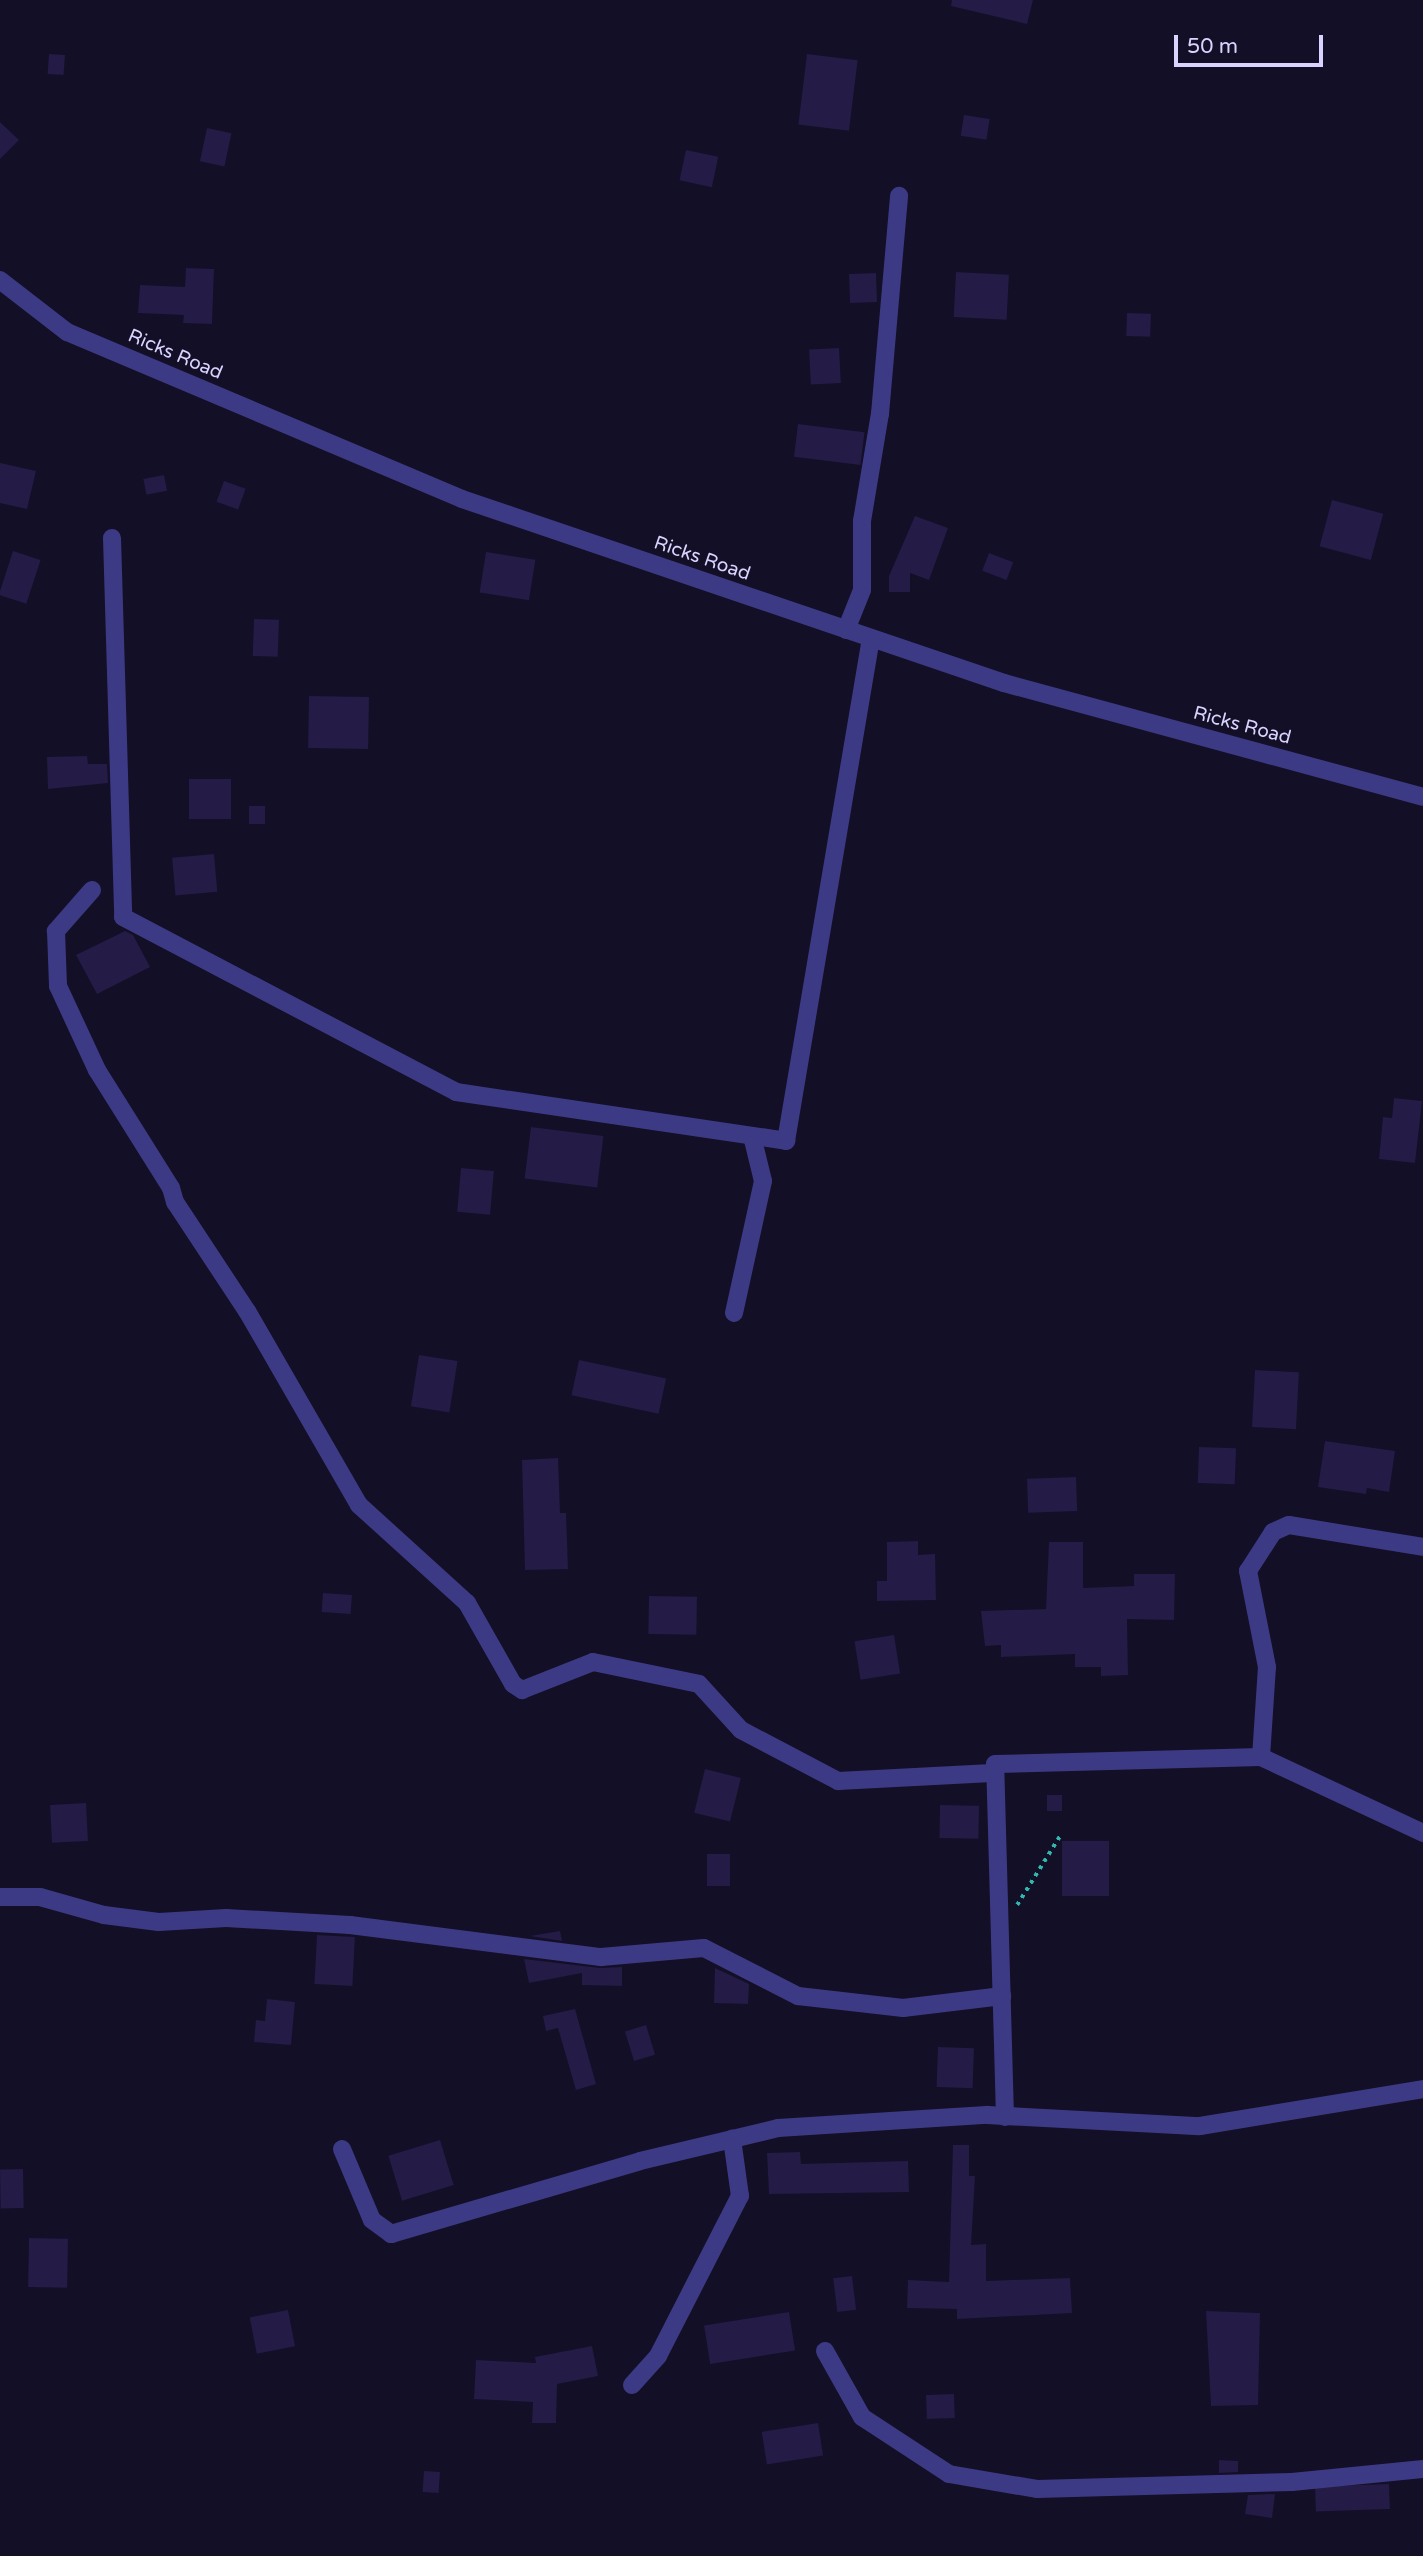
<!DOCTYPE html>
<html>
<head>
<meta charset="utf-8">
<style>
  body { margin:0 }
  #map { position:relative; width:1423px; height:2556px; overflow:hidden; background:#130f26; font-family:"Varela Round",sans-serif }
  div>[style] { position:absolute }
  .building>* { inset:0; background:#241b47; transform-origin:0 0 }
  .path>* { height:3.5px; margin-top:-1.75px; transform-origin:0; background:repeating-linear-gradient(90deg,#2fb8b0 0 3.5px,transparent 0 8.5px) }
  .minor>* { height:18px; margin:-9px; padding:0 9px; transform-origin:9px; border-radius:9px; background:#3d3a85 }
  .tertiary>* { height:18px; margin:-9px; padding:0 9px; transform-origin:9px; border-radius:9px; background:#3d3a85 }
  span { translate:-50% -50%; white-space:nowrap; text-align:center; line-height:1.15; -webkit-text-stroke:6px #130f26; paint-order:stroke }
  .street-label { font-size:19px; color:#d9d4ff }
  .scale { position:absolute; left:1174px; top:35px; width:149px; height:32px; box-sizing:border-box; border:4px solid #d9d4ff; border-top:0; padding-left:9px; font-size:21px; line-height:24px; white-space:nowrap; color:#d9d4ff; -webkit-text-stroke:5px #130f26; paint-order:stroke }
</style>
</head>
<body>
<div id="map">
  <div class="building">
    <div style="clip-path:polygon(952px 0,1033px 0,1027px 24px,951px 6px)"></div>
    <div style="left:49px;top:54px;width:16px;height:20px;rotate:4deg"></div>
    <div style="left:807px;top:54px;width:51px;height:71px;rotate:7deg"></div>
    <div style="left:964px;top:115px;width:26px;height:21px;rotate:9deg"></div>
    <div style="clip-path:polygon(0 122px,19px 140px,0 159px)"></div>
    <div style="left:207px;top:128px;width:25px;height:34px;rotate:12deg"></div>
    <div style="left:686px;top:150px;width:33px;height:31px;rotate:12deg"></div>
    <div style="clip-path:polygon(186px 268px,214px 269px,212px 324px,183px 323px,184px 315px,138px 313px,140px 285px,185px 287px)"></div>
    <div style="left:956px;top:272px;width:53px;height:45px;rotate:3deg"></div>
    <div style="left:876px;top:273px;width:29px;height:27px;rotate:88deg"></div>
    <div style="left:1127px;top:313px;width:24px;height:23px;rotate:2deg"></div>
    <div style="left:839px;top:348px;width:35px;height:30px;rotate:87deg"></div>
    <div style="left:798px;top:424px;width:67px;height:33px;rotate:7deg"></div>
    <div style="clip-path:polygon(0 463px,36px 471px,27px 509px,0 503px)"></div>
    <div style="left:164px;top:475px;width:16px;height:21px;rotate:79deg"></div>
    <div style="left:224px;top:481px;width:23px;height:22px;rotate:20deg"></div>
    <div style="left:1332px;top:500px;width:53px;height:48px;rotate:15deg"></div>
    <div style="clip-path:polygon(915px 516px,948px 528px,929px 580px,910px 573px,910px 592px,889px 592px,889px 576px)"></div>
    <div style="left:13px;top:551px;width:29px;height:46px;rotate:18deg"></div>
    <div style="left:486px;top:552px;width:50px;height:41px;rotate:9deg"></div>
    <div style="left:989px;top:553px;width:26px;height:19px;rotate:21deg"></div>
    <div style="left:254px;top:619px;width:25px;height:37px;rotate:2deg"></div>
    <div style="left:309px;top:696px;width:60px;height:52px;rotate:1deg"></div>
    <div style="clip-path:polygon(87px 756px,88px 764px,107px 764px,108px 783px,48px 789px,47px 757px)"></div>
    <div style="left:189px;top:779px;width:42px;height:40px"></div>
    <div style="left:249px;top:806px;width:16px;height:18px"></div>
    <div style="left:214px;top:854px;width:38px;height:42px;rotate:85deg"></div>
    <div style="clip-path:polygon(125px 931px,133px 935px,150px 967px,97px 994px,76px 955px)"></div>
    <div style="clip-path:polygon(1394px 1098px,1422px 1101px,1415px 1163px,1379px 1159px,1383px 1117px,1392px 1118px)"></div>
    <div style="left:531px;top:1127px;width:73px;height:52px;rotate:7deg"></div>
    <div style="left:461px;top:1168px;width:33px;height:44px;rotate:5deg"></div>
    <div style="left:419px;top:1355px;width:39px;height:52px;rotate:9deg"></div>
    <div style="left:579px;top:1360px;width:89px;height:36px;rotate:12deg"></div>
    <div style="left:1255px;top:1370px;width:44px;height:57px;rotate:3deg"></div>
    <div style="clip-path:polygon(1325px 1441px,1395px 1451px,1389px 1492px,1367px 1488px,1366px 1494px,1318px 1487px)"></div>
    <div style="left:1199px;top:1447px;width:37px;height:36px;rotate:2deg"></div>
    <div style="clip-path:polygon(558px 1458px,560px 1513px,566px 1513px,568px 1569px,525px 1570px,522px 1460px)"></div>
    <div style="left:1076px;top:1477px;width:34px;height:49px;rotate:88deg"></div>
    <div style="clip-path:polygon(918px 1541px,918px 1555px,935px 1554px,936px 1600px,877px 1601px,877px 1581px,887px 1581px,887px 1542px)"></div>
    <div style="clip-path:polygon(1049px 1542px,1083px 1542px,1083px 1588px,1134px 1586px,1134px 1574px,1175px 1574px,1174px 1620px,1127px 1619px,1128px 1675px,1101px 1676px,1101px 1667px,1075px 1667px,1075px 1654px,1001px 1657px,1001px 1645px,985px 1646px,981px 1611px,1046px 1609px)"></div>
    <div style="left:323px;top:1593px;width:29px;height:19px;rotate:4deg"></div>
    <div style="left:649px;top:1596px;width:48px;height:38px;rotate:1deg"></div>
    <div style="left:894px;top:1635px;width:39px;height:40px;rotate:81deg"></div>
    <div style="left:705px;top:1769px;width:37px;height:45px;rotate:14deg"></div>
    <div style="left:1047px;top:1795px;width:15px;height:16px"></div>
    <div style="left:86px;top:1803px;width:38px;height:36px;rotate:87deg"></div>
    <div style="left:940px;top:1805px;width:39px;height:33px;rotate:1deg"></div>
    <div style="left:1109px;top:1841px;width:55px;height:47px;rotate:90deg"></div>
    <div style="left:707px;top:1854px;width:23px;height:32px"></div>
    <div style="clip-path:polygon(560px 1931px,562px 1941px,530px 1936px)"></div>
    <div style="left:317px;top:1935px;width:38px;height:49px;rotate:3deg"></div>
    <div style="clip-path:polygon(524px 1959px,600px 1968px,622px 1967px,622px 1986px,582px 1985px,582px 1973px,529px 1983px)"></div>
    <div style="clip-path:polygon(715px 1968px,749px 1984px,748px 2004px,714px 2003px)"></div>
    <div style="clip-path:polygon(267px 1999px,295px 2002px,291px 2045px,254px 2042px,256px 2020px,265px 2021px)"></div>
    <div style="clip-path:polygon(575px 2009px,596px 2084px,576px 2090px,558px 2028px,546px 2031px,543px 2016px)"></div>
    <div style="left:646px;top:2025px;width:31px;height:22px;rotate:73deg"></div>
    <div style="left:938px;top:2047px;width:36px;height:40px;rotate:2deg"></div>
    <div style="left:440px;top:2140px;width:47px;height:54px;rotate:73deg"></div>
    <div style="clip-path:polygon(953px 2145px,969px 2145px,969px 2176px,975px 2176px,971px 2245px,986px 2244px,986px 2281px,1070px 2278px,1072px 2313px,957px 2319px,957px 2309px,907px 2308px,908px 2280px,949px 2282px)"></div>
    <div style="clip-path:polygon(800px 2152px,801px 2164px,908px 2161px,909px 2192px,769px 2194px,767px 2153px)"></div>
    <div style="left:23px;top:2169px;width:39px;height:23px;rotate:89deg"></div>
    <div style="left:29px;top:2238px;width:39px;height:49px;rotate:1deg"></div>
    <div style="left:852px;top:2276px;width:34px;height:19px;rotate:83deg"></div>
    <div style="left:288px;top:2310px;width:37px;height:39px;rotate:79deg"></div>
    <div style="clip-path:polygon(1206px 2311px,1260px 2313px,1258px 2405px,1211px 2406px)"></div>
    <div style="left:789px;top:2312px;width:39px;height:86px;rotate:81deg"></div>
    <div style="clip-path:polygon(592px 2346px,598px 2376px,557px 2384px,556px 2423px,532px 2423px,533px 2402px,474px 2399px,476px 2360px,536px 2363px,535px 2357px)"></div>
    <div style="left:954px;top:2394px;width:24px;height:28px;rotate:88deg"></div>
    <div style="left:818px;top:2423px;width:33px;height:57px;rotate:81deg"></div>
    <div style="clip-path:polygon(1219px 2460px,1238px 2461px,1238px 2472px,1219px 2473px)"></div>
    <div style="left:424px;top:2471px;width:16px;height:21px;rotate:4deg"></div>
    <div style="left:1389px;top:2484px;width:25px;height:74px;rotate:88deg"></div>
    <div style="clip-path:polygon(1275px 2494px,1272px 2518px,1245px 2514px,1248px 2495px)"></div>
  </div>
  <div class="path">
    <div style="left:1017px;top:1905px;width:81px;rotate:-58.1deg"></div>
  </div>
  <div class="minor">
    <div style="left:112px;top:538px;width:379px;rotate:88.3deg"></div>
    <div style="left:123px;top:917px;width:376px;rotate:27.7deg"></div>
    <div style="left:456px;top:1092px;width:334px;rotate:8.4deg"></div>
    <div style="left:786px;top:1141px;width:510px;rotate:-80.41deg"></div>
    <div style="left:846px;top:630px;width:43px;rotate:-68.2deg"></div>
    <div style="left:862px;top:590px;width:69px;rotate:-90deg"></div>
    <div style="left:862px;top:521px;width:109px;rotate:-80.5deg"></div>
    <div style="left:880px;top:414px;width:219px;rotate:-85deg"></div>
    <div style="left:92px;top:890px;width:55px;rotate:131.3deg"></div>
    <div style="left:56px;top:931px;width:55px;rotate:87.9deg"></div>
    <div style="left:58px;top:986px;width:93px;rotate:65.1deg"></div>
    <div style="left:97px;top:1070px;width:139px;rotate:57.9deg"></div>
    <div style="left:171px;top:1188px;width:15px;rotate:74deg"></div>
    <div style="left:175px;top:1202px;width:131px;rotate:56.6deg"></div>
    <div style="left:247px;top:1311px;width:224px;rotate:60deg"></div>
    <div style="left:359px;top:1505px;width:146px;rotate:42.2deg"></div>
    <div style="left:467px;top:1603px;width:93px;rotate:60.4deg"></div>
    <div style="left:513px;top:1684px;width:11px;rotate:34deg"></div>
    <div style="left:522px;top:1690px;width:76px;rotate:-21.5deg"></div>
    <div style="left:593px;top:1662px;width:108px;rotate:11.7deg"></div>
    <div style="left:699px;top:1684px;width:62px;rotate:47.6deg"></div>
    <div style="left:741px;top:1730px;width:110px;rotate:27.7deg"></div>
    <div style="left:838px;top:1781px;width:154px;rotate:-3deg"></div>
    <div style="left:734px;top:1313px;width:135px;rotate:-77.6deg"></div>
    <div style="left:763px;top:1181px;width:46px;rotate:-103.7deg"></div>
    <div style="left:1261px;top:1757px;width:90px;rotate:-86.2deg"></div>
    <div style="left:1267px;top:1667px;width:98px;rotate:-101.2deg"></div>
    <div style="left:1248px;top:1571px;width:46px;rotate:-57.3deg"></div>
    <div style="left:1273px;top:1532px;width:17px;rotate:-24deg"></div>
    <div style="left:1289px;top:1525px;width:136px;rotate:9.3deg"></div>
    <div style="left:0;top:1897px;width:40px"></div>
    <div style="left:40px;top:1897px;width:66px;rotate:15.7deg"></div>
    <div style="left:104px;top:1915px;width:55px;rotate:7.3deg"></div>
    <div style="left:159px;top:1922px;width:67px;rotate:-3.4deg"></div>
    <div style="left:226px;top:1918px;width:124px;rotate:3.2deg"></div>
    <div style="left:350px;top:1925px;width:253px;rotate:7.3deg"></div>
    <div style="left:601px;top:1957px;width:103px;rotate:-5deg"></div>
    <div style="left:704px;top:1948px;width:106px;rotate:27.1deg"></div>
    <div style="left:798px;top:1996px;width:106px;rotate:6.5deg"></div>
    <div style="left:903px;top:2008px;width:100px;rotate:-6.9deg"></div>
    <div style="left:1005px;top:2117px;width:353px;rotate:-91.6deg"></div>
    <div style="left:995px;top:1764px;width:266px;rotate:-1.5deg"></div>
    <div style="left:1261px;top:1757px;width:179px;rotate:25.1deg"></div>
    <div style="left:342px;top:2149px;width:77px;rotate:67.1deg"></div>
    <div style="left:372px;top:2220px;width:24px;rotate:36deg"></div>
    <div style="left:391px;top:2234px;width:259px;rotate:-16.3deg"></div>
    <div style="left:640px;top:2161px;width:142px;rotate:-13.4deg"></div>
    <div style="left:778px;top:2128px;width:209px;rotate:-3.6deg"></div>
    <div style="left:987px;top:2115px;width:213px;rotate:3deg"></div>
    <div style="left:1200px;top:2126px;width:226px;rotate:-9.4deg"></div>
    <div style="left:825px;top:2351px;width:76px;rotate:60.7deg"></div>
    <div style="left:862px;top:2417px;width:104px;rotate:33.2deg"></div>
    <div style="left:949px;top:2474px;width:89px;rotate:9.7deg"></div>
    <div style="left:1037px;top:2489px;width:255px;rotate:-1.6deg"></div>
    <div style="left:1292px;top:2482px;width:132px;rotate:-5.7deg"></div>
    <div style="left:632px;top:2385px;width:39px;rotate:-48deg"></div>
    <div style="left:658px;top:2356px;width:180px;rotate:-62.9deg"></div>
    <div style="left:740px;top:2196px;width:58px;rotate:-98deg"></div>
  </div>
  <div class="tertiary">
    <div style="left:0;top:280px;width:85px;rotate:37.8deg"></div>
    <div style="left:67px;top:332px;width:429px;rotate:22.9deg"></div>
    <div style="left:462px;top:499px;width:572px;rotate:18.75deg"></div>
    <div style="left:1004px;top:683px;width:434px;rotate:15.2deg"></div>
  </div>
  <div class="street-label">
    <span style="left:175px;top:355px;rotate:23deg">Ricks Road</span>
    <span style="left:702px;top:559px;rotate:19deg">Ricks Road</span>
    <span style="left:1242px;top:726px;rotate:15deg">Ricks Road</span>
  </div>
  <div class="scale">50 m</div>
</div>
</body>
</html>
